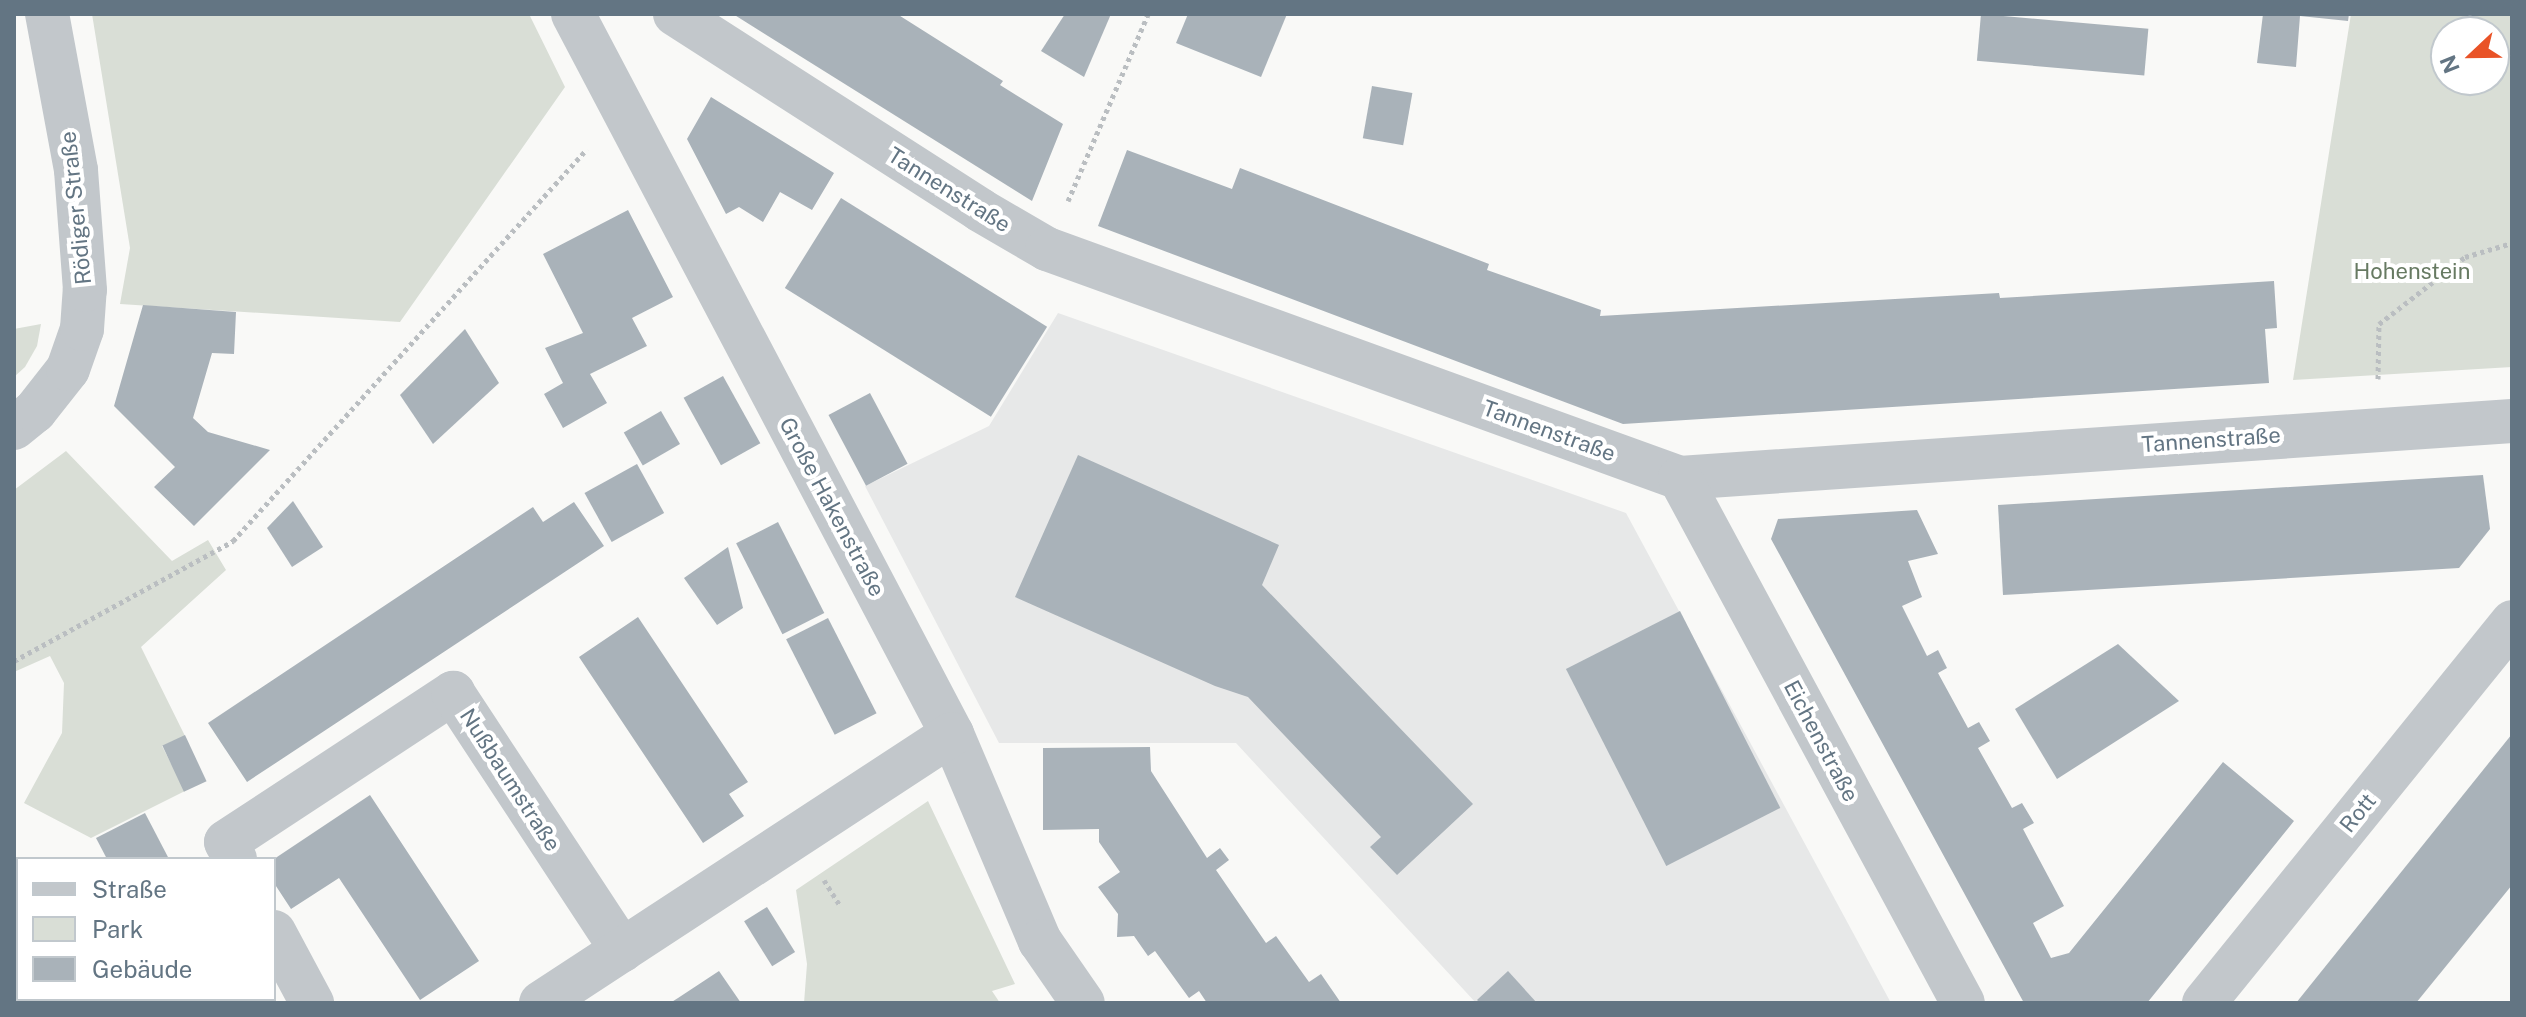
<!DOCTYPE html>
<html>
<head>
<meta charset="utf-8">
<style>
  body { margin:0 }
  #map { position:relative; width:2526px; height:1017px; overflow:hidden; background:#f9f9f7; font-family:"Public Sans",sans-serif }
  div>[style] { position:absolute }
  .built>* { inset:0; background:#e7e8e8 }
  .green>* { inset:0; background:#d9ded6 }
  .building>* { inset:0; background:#a9b2b9; transform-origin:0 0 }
  .path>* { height:5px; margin-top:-2.5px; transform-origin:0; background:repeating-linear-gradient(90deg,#babec1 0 4px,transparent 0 8px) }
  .street>* { height:44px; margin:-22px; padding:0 22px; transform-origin:22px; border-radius:22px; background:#c2c7cb }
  span { translate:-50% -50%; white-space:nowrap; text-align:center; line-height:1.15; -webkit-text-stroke:8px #fff; paint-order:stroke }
  .street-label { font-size:22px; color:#637583 }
  .park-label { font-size:22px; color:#677a62 }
  .frame { position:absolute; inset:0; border:16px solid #637583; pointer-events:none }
  .legend { position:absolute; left:16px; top:857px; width:260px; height:144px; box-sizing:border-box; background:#fff; border:2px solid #c1c8cd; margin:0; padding:10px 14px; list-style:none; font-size:24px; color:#637583 }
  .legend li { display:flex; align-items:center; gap:16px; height:40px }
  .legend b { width:40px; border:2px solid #c1c8cd }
  .north { position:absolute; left:2430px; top:16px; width:80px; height:80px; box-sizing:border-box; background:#fff; border:2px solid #c1c8cd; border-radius:50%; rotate:248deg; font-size:22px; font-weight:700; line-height:32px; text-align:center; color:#637583 }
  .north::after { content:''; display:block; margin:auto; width:28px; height:36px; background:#e95327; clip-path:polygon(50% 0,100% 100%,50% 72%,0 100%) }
</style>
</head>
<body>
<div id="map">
  <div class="built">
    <div style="clip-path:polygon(1058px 313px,1626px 513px,1891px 1003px,1476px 1003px,1236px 743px,999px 743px,865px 486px,989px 426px)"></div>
  </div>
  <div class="green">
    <div style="clip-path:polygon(92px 14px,529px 14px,565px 87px,400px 322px,120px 304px,130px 248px)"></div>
    <div style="clip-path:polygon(evenodd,2351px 14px,2512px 14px,2512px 367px,2293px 380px,2351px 14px,2446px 32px,2494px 32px,2494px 80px,2446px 80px,2446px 32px)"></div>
    <div style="clip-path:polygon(41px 324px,37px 346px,25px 367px,14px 377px,14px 329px)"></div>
    <div style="clip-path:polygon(66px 451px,172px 561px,208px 540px,226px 570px,141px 647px,185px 736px,162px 746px,185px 791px,91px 838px,24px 803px,62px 733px,64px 683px,50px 656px,14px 672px,14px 490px)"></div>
    <div style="clip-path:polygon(928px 801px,1015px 984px,992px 991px,1000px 1003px,804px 1003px,807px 964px,796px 890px)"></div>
  </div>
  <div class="building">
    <div style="clip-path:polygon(733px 14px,897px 14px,1003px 81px,1000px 85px,1063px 124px,1032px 201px)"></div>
    <div style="clip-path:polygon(1065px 14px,1111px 14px,1084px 77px,1041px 51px)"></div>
    <div style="clip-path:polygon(1188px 14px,1287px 14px,1261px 77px,1176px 43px)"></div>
    <div style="left:1981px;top:14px;width:168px;height:47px;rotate:5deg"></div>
    <div style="clip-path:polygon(2263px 14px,2349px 14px,2348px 21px,2300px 16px,2296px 67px,2257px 63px)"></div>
    <div style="left:1372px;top:86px;width:41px;height:53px;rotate:10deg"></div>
    <div style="clip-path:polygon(711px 97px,834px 173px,812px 210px,780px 192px,763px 222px,739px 207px,726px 214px,687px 139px)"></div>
    <div style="clip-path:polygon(1127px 150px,1232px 189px,1240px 168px,1489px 264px,1487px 270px,1601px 310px,1600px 316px,1999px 293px,2000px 298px,2274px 281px,2277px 328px,2265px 329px,2269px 383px,1623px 424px,1098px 226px)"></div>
    <div style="left:841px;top:198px;width:243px;height:106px;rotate:32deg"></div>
    <div style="clip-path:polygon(628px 210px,673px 297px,632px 318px,647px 346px,590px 374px,607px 403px,563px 428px,544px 394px,563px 383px,545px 348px,583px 333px,543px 254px)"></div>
    <div style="clip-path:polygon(143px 305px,236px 312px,234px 354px,212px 353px,193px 418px,208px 432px,270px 450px,194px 526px,154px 487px,175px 467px,114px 406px)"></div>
    <div style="clip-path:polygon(465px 329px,499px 383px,433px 444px,400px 395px)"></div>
    <div style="left:723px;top:376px;width:77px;height:45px;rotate:61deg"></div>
    <div style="left:870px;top:393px;width:80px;height:47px;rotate:62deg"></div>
    <div style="left:661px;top:411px;width:38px;height:43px;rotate:60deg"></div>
    <div style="clip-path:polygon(1078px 455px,1279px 545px,1262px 585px,1473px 804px,1397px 875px,1370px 847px,1381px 837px,1248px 697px,1215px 686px,1015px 597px)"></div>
    <div style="left:637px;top:464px;width:56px;height:60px;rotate:61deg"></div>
    <div style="clip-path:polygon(2483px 475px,2490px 529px,2459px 568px,2003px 595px,1998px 505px)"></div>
    <div style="clip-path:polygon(293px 501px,323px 547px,292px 567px,267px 528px)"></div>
    <div style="clip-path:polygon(574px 502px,604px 546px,247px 782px,208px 723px,533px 507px,543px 522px)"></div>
    <div style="clip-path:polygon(1917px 510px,1938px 554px,1908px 561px,1922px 597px,1902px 606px,1927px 656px,1938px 650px,1947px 668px,1938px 673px,1968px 728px,1979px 722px,1990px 741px,1978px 748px,2012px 808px,2022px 803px,2034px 823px,2023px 829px,2064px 906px,2033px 923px,2051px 958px,2069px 953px,2223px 762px,2294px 821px,2147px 1003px,2024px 1003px,1771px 539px,1778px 519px)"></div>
    <div style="left:778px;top:522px;width:102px;height:47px;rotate:63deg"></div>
    <div style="clip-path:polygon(728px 547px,743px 608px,717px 625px,684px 578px)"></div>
    <div style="left:1680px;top:611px;width:221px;height:128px;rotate:63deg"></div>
    <div style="clip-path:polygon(638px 617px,748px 782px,729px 794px,744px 816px,703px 843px,579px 657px)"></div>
    <div style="left:828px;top:618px;width:107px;height:47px;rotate:63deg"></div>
    <div style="clip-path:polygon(2118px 644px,2179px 701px,2057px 779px,2015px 709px)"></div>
    <div style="clip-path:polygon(2512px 734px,2512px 885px,2416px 1003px,2296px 1003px)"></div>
    <div style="left:185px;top:735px;width:51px;height:25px;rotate:65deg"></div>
    <div style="clip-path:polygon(1150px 747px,1151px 771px,1207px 858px,1220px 848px,1229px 860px,1216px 870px,1266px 943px,1276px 936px,1309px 982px,1321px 974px,1341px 1003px,1207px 1003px,1199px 991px,1189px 998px,1155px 951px,1148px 956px,1134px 936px,1117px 937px,1118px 914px,1098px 887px,1120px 872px,1099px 842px,1099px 829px,1043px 830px,1043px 748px)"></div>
    <div style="clip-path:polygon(370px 795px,479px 961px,420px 1000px,339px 878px,291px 909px,274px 883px,274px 859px)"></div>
    <div style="clip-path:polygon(145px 813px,169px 859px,107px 859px,96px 838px)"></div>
    <div style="left:767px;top:907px;width:53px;height:27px;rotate:58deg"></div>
    <div style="clip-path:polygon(719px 971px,741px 1003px,670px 1003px,678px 998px)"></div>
    <div style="clip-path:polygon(1508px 971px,1537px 1003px,1480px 1003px,1477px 1000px)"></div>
    <div style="left:112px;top:999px;width:85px;height:4px"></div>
  </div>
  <div class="path">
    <div style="left:1068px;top:201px;width:203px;rotate:-66.8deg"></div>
    <div style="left:2378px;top:379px;width:55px;rotate:-89deg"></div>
    <div style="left:2379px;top:324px;width:109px;rotate:-37.9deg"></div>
    <div style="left:2465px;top:257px;width:49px;rotate:-16.6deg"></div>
    <div style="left:14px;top:661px;width:250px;rotate:-28.7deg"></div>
    <div style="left:233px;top:541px;width:528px;rotate:-47.92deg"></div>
    <div style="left:824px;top:880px;width:31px;rotate:58deg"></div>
  </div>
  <div class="street">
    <div style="left:573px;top:14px;width:814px;rotate:62.24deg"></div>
    <div style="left:952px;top:734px;width:225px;rotate:67deg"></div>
    <div style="left:1040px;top:941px;width:75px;rotate:55.3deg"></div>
    <div style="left:675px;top:14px;width:363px;rotate:32.7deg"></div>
    <div style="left:980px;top:210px;width:78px;rotate:30.2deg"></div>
    <div style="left:1047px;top:249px;width:673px;rotate:19.89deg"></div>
    <div style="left:1680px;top:478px;width:834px;rotate:-3.92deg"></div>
    <div style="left:14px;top:428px;width:27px;rotate:-39deg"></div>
    <div style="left:35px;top:411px;width:53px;rotate:-51.8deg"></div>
    <div style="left:68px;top:369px;width:42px;rotate:-70.7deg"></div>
    <div style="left:82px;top:329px;width:39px;rotate:-86deg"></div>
    <div style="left:85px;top:290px;width:120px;rotate:-94.3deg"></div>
    <div style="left:76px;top:170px;width:159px;rotate:-100.5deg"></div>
    <div style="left:1680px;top:478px;width:596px;rotate:61.67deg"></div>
    <div style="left:235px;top:859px;width:19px;rotate:-118deg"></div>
    <div style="left:226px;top:842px;width:272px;rotate:-33.3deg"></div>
    <div style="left:453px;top:693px;width:308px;rotate:56.7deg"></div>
    <div style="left:274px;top:932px;width:81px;rotate:61.8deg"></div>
    <div style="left:541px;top:1003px;width:491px;rotate:-33.2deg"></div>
    <div style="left:2204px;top:1003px;width:490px;rotate:-51deg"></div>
  </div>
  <div class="street-label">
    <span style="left:949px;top:190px;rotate:32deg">Tannenstraße</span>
    <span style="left:76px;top:208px;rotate:-96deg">Rödiger Straße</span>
    <span style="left:1549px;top:431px;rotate:20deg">Tannenstraße</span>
    <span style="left:2211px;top:440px;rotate:-4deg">Tannenstraße</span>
    <span style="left:832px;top:507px;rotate:62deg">Große Hakenstraße</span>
    <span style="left:1821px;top:741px;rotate:62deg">Eichenstraße</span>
    <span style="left:510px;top:780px;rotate:57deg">Nußbaumstraße</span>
    <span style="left:2358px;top:813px;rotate:-51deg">Rott</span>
  </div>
  <div class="park-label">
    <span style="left:2412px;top:272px">Hohenstein</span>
  </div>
  <div class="frame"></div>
  <ul class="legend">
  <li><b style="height:10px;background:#c2c7cb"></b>Straße</li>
  <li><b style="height:22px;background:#d9ded6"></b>Park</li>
  <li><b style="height:22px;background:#a9b2b9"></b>Gebäude</li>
  </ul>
  <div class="north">N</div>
</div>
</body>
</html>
